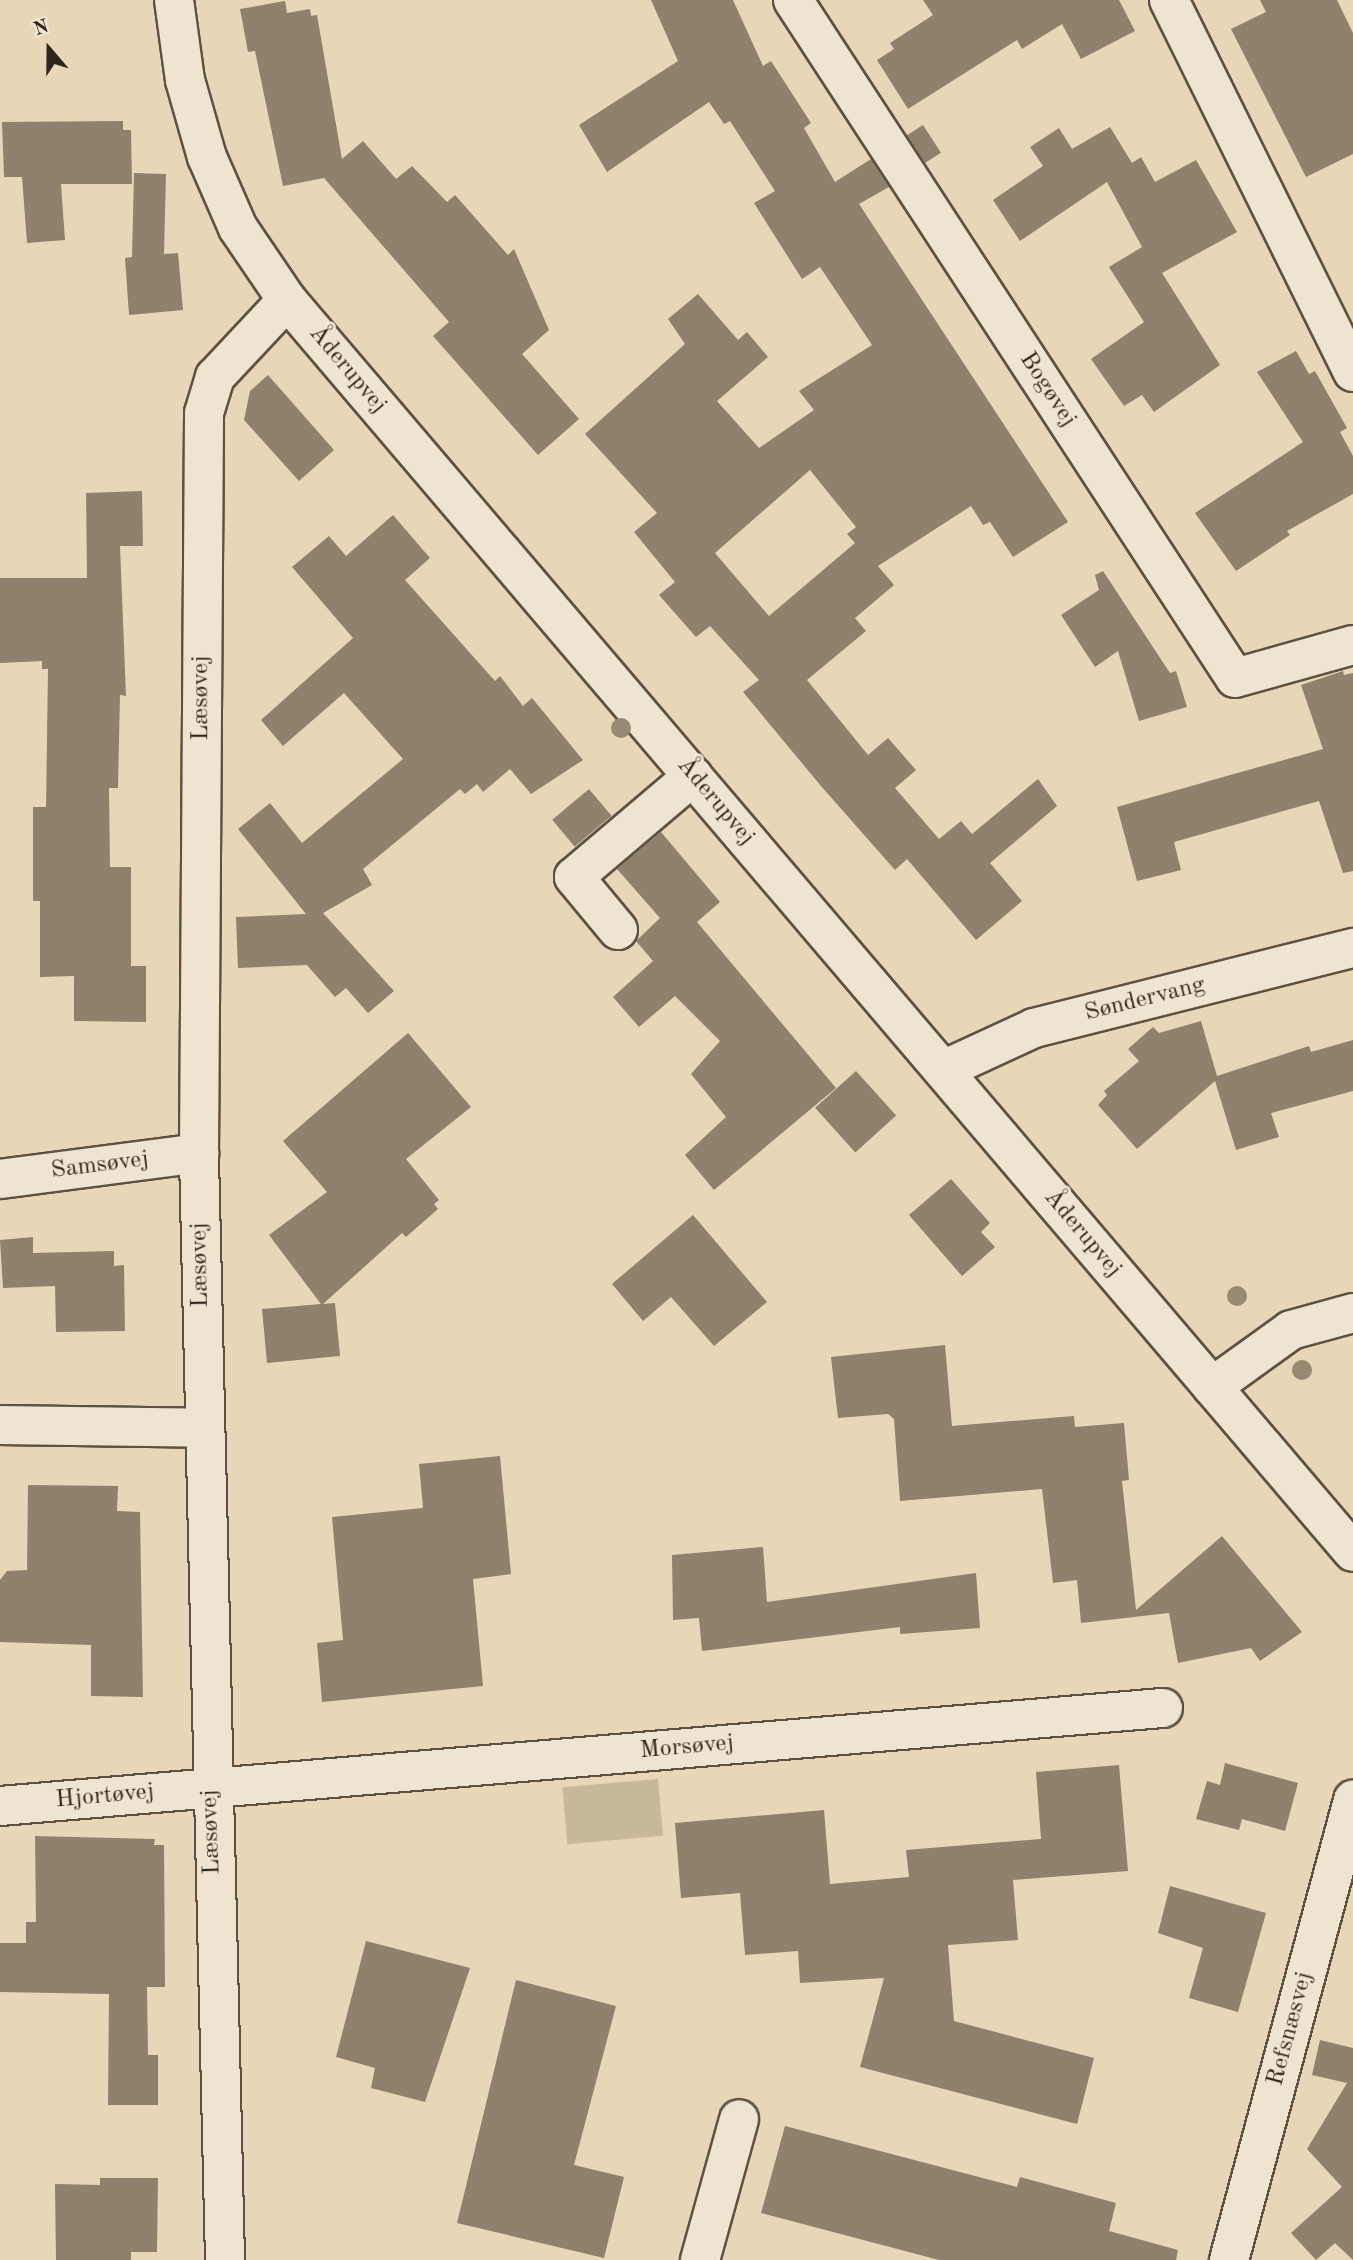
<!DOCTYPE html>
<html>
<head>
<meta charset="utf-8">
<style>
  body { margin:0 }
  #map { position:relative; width:1353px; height:2260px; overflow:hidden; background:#e7d6b7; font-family:"Old Standard TT",serif }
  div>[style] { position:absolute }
  .green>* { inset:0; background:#c8b89c; transform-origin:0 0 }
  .building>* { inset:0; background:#8f816c; transform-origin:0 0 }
  .roads { filter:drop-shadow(2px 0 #5e5141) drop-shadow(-2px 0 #5e5141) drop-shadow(0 2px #5e5141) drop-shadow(0 -2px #5e5141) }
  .minor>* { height:38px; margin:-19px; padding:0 19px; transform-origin:19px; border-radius:19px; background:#efe4d0 }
  .trees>* { width:20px; height:20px; margin:-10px; border-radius:50%; background:#978972 }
  span { translate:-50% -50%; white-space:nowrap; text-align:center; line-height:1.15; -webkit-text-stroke:6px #efe4d0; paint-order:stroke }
  .street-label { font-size:24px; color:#30251a }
  .north { position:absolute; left:14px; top:14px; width:70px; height:70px; -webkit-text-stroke:5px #efe4d0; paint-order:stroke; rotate:340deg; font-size:19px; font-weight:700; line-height:28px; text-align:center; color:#30251a }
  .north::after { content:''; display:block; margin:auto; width:24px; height:32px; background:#30251a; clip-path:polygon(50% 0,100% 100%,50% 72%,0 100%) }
</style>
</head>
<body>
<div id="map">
  <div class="green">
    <div style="left:658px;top:1779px;width:57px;height:96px;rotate:85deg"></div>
  </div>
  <div class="building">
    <div style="clip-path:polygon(evenodd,651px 0,733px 0,763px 66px,771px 61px,811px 123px,804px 128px,835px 182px,871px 159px,889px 187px,859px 204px,1068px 522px,1013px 557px,990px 522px,983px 525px,971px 506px,878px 566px,894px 585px,855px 618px,866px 631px,807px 680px,868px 755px,888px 738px,916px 770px,895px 788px,939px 839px,961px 821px,972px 834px,1038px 779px,1057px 806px,990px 863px,1022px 901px,976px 940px,907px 859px,895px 870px,821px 786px,743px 692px,759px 680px,710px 626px,696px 637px,659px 595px,675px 582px,634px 532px,657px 513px,585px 434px,685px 344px,668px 319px,698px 294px,738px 340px,747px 332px,768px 357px,717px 401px,759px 448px,814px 410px,799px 391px,872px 345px,820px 267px,802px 279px,754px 203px,775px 191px,730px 121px,724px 124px,709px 102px,607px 172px,579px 125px,678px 61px,651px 0,810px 470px,856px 527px,847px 534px,855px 543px,769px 616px,715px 553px,810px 470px)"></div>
    <div style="clip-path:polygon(923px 0,1119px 0,1135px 31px,1081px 59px,1062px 24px,1022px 49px,1017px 40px,908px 109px,877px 60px,894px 49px,890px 43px,933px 15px)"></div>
    <div style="clip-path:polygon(1260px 0,1337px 0,1353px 33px,1353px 154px,1306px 177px,1231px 29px,1266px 12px)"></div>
    <div style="clip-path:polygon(285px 1px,287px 13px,310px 9px,311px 16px,317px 15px,342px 159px,363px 141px,396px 179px,412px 166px,447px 202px,455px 195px,508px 255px,514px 249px,549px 330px,522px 354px,579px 419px,538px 455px,433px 336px,449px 322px,324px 178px,283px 186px,255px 51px,248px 52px,240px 9px)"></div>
    <div style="clip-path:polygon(123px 121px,123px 130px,131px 130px,132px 184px,61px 184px,65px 240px,27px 243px,22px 177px,4px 177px,2px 122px)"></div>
    <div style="left:923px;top:125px;width:33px;height:19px;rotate:57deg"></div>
    <div style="clip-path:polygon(1110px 127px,1132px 163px,1141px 157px,1155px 182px,1196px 160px,1237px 232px,1162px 273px,1220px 365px,1154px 412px,1142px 395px,1124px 406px,1091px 359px,1144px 322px,1109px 267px,1142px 247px,1107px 182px,1020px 241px,993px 200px,1043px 166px,1030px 147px,1059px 128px,1072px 149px)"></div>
    <div style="clip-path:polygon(134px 173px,166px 174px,164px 254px,178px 253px,183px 310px,129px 315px,125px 258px,132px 257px)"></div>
    <div style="clip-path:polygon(1296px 351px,1309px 374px,1315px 371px,1347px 428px,1340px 432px,1353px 456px,1353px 494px,1287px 531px,1290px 535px,1236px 571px,1195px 513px,1303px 442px,1257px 372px)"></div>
    <div style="clip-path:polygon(268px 375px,334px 450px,299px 481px,244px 420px,250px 391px)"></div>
    <div style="clip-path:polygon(142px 491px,143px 546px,120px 546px,126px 696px,120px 695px,118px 788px,109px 788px,110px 867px,131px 867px,131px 966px,146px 966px,146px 1022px,74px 1021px,74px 976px,40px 977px,40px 901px,33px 901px,33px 807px,46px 807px,48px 669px,42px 669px,42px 661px,0 663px,0 578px,87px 578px,86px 493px)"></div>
    <div style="clip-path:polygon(393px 515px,430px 558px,405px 580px,495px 681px,500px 676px,523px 706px,532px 698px,583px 760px,531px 794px,510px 769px,483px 792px,477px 784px,465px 794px,460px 789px,363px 869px,372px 885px,323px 913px,394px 991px,368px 1013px,346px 988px,335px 997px,307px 965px,238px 968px,236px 917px,306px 914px,238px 829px,270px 803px,302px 843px,403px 759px,344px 693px,283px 746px,261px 720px,353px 638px,292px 567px,329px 536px,346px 556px)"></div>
    <div style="clip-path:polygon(1103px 571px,1170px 673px,1176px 671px,1187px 707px,1139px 721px,1118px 651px,1095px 667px,1061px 615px,1099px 590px,1095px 575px)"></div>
    <div style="clip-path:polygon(1343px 671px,1344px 675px,1353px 673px,1353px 871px,1343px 873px,1319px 801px,1174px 842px,1181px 870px,1137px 881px,1117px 807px,1323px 749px,1301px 685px)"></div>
    <div style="left:589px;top:789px;width:35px;height:48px;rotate:50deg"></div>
    <div style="clip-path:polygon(661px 832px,720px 902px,697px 922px,836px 1088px,714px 1190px,685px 1155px,726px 1117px,691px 1074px,720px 1041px,675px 996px,639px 1027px,613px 997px,653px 961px,636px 941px,660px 918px,617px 869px)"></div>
    <div style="clip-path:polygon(1201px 1021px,1217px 1076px,1309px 1046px,1311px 1052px,1353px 1040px,1353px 1091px,1271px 1113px,1279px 1137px,1236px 1150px,1215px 1081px,1137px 1149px,1098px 1105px,1107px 1095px,1104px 1091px,1139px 1061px,1128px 1049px,1153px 1027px,1159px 1033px)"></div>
    <div style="clip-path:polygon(408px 1033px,471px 1107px,406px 1159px,439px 1200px,434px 1204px,438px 1209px,406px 1237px,402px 1233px,323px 1304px,335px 1303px,340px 1356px,267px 1363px,262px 1309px,321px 1304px,269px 1235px,327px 1192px,283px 1141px)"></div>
    <div style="left:856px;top:1071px;width:60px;height:55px;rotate:48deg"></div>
    <div style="clip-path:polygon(951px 1179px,990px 1223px,981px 1232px,995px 1247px,962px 1276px,909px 1215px)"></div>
    <div style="clip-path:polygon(693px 1215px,767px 1302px,714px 1346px,671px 1297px,643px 1321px,612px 1284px)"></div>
    <div style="clip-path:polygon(33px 1237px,33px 1253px,114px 1251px,114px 1266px,124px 1265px,125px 1331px,56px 1332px,55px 1286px,3px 1288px,0 1240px)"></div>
    <div style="clip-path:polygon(945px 1345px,952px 1426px,1074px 1416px,1075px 1427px,1124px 1423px,1129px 1480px,1122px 1481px,1136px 1610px,1222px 1536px,1302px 1632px,1260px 1661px,1251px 1648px,1178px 1663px,1169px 1613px,1081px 1623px,1077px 1580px,1053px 1583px,1042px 1489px,900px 1501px,894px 1419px,888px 1414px,838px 1418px,831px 1357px)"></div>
    <div style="clip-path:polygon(500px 1456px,511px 1574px,473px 1579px,483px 1686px,322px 1702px,317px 1643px,343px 1640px,332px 1517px,423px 1508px,419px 1464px)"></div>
    <div style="clip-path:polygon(28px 1485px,118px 1486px,117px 1511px,140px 1512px,143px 1697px,91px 1696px,91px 1645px,0 1642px,0 1580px,7px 1571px,27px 1570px)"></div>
    <div style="clip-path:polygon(763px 1547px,767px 1602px,976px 1573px,980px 1628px,900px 1634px,900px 1627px,702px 1651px,699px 1618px,673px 1620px,672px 1555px)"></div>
    <div style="clip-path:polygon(1225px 1763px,1298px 1783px,1285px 1831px,1242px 1819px,1239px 1830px,1196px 1819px,1207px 1781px,1220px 1785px)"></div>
    <div style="clip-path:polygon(1119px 1765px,1128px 1871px,1013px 1880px,1018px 1940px,948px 1945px,954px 2021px,1094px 2058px,1077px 2124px,860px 2067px,884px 1978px,800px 1983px,798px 1951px,745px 1955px,740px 1893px,681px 1898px,675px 1823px,824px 1810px,830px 1884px,909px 1877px,906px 1850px,1041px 1839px,1036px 1772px)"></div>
    <div style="clip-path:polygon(35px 1836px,155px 1839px,154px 1845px,164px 1845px,165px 1987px,147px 1987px,148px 2055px,158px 2055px,158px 2105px,108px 2105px,109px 1994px,0 1992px,0 1943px,26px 1943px,26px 1922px,36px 1922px)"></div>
    <div style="clip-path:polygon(1170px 1886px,1266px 1913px,1238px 2012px,1189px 1998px,1203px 1948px,1158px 1933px)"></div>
    <div style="clip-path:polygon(366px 1941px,470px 1968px,425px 2102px,371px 2088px,375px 2068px,336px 2057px)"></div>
    <div style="clip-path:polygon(516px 1980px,616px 2006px,574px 2165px,624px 2177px,604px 2258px,457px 2223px)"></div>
    <div style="clip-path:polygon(1320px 2040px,1353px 2048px,1353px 2260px,1335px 2243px,1316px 2260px,1291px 2233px,1342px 2187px,1307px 2149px,1347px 2083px,1312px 2075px)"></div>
    <div style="clip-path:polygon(785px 2126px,1017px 2187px,1020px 2177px,1116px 2203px,1109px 2231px,1178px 2250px,1176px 2260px,939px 2260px,761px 2213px)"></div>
    <div style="clip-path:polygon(100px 2178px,158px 2178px,157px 2252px,131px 2252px,131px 2260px,56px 2260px,55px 2184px,100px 2185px)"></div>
  </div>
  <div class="roads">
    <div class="minor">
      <div style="left:174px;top:0;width:81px;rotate:82.2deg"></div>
      <div style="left:185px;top:80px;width:80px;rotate:74.1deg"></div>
      <div style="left:207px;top:157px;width:77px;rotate:66.4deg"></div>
      <div style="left:238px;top:228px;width:87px;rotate:55.8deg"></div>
      <div style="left:287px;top:300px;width:1644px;rotate:49.59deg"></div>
      <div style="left:793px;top:0;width:809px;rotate:56.9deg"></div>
      <div style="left:1235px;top:678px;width:123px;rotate:-15.6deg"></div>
      <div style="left:1169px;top:0;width:415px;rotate:63.7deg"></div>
      <div style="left:618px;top:930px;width:69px;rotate:-129.7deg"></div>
      <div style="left:574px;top:877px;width:156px;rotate:-40.3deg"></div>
      <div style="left:943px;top:1070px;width:100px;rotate:-24.8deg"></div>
      <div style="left:1034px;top:1028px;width:329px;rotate:-14.1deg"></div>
      <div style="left:0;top:1179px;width:201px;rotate:-7.4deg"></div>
      <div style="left:1212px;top:1387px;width:97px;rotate:-35.8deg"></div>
      <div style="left:1291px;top:1330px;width:64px;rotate:-15.3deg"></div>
      <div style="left:0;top:1425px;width:204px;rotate:0.8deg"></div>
      <div style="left:0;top:1806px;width:1167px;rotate:-4.82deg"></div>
      <div style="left:225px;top:2260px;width:1107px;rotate:-91.35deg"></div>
      <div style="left:199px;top:1153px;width:740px;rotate:-89.61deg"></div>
      <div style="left:204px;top:413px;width:38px;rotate:-73deg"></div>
      <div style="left:215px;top:377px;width:105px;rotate:-46.9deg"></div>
      <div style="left:700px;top:2260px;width:146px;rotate:-74.5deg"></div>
      <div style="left:1229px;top:2260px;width:477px;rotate:-74.9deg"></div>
    </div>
  </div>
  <div class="trees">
    <div style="left:621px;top:728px"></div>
    <div style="left:1237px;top:1296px"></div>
    <div style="left:1302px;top:1370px"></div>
  </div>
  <div class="street-label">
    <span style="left:347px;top:370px;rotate:50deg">Åderupvej</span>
    <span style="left:1047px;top:390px;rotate:57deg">Bogøvej</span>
    <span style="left:202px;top:698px;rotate:-90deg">Læsøvej</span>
    <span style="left:715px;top:802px;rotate:50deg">Åderupvej</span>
    <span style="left:1145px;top:1000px;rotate:-14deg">Søndervang</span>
    <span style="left:100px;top:1166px;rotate:-7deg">Samsøvej</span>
    <span style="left:1082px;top:1234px;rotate:50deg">Åderupvej</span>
    <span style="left:201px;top:1265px;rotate:-91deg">Læsøvej</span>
    <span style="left:687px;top:1748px;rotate:-5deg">Morsøvej</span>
    <span style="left:105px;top:1797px;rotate:-5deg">Hjortøvej</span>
    <span style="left:212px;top:1832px;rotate:-92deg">Læsøvej</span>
    <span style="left:1291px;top:2029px;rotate:-75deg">Refsnæsvej</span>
  </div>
  <div class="north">N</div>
</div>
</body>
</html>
